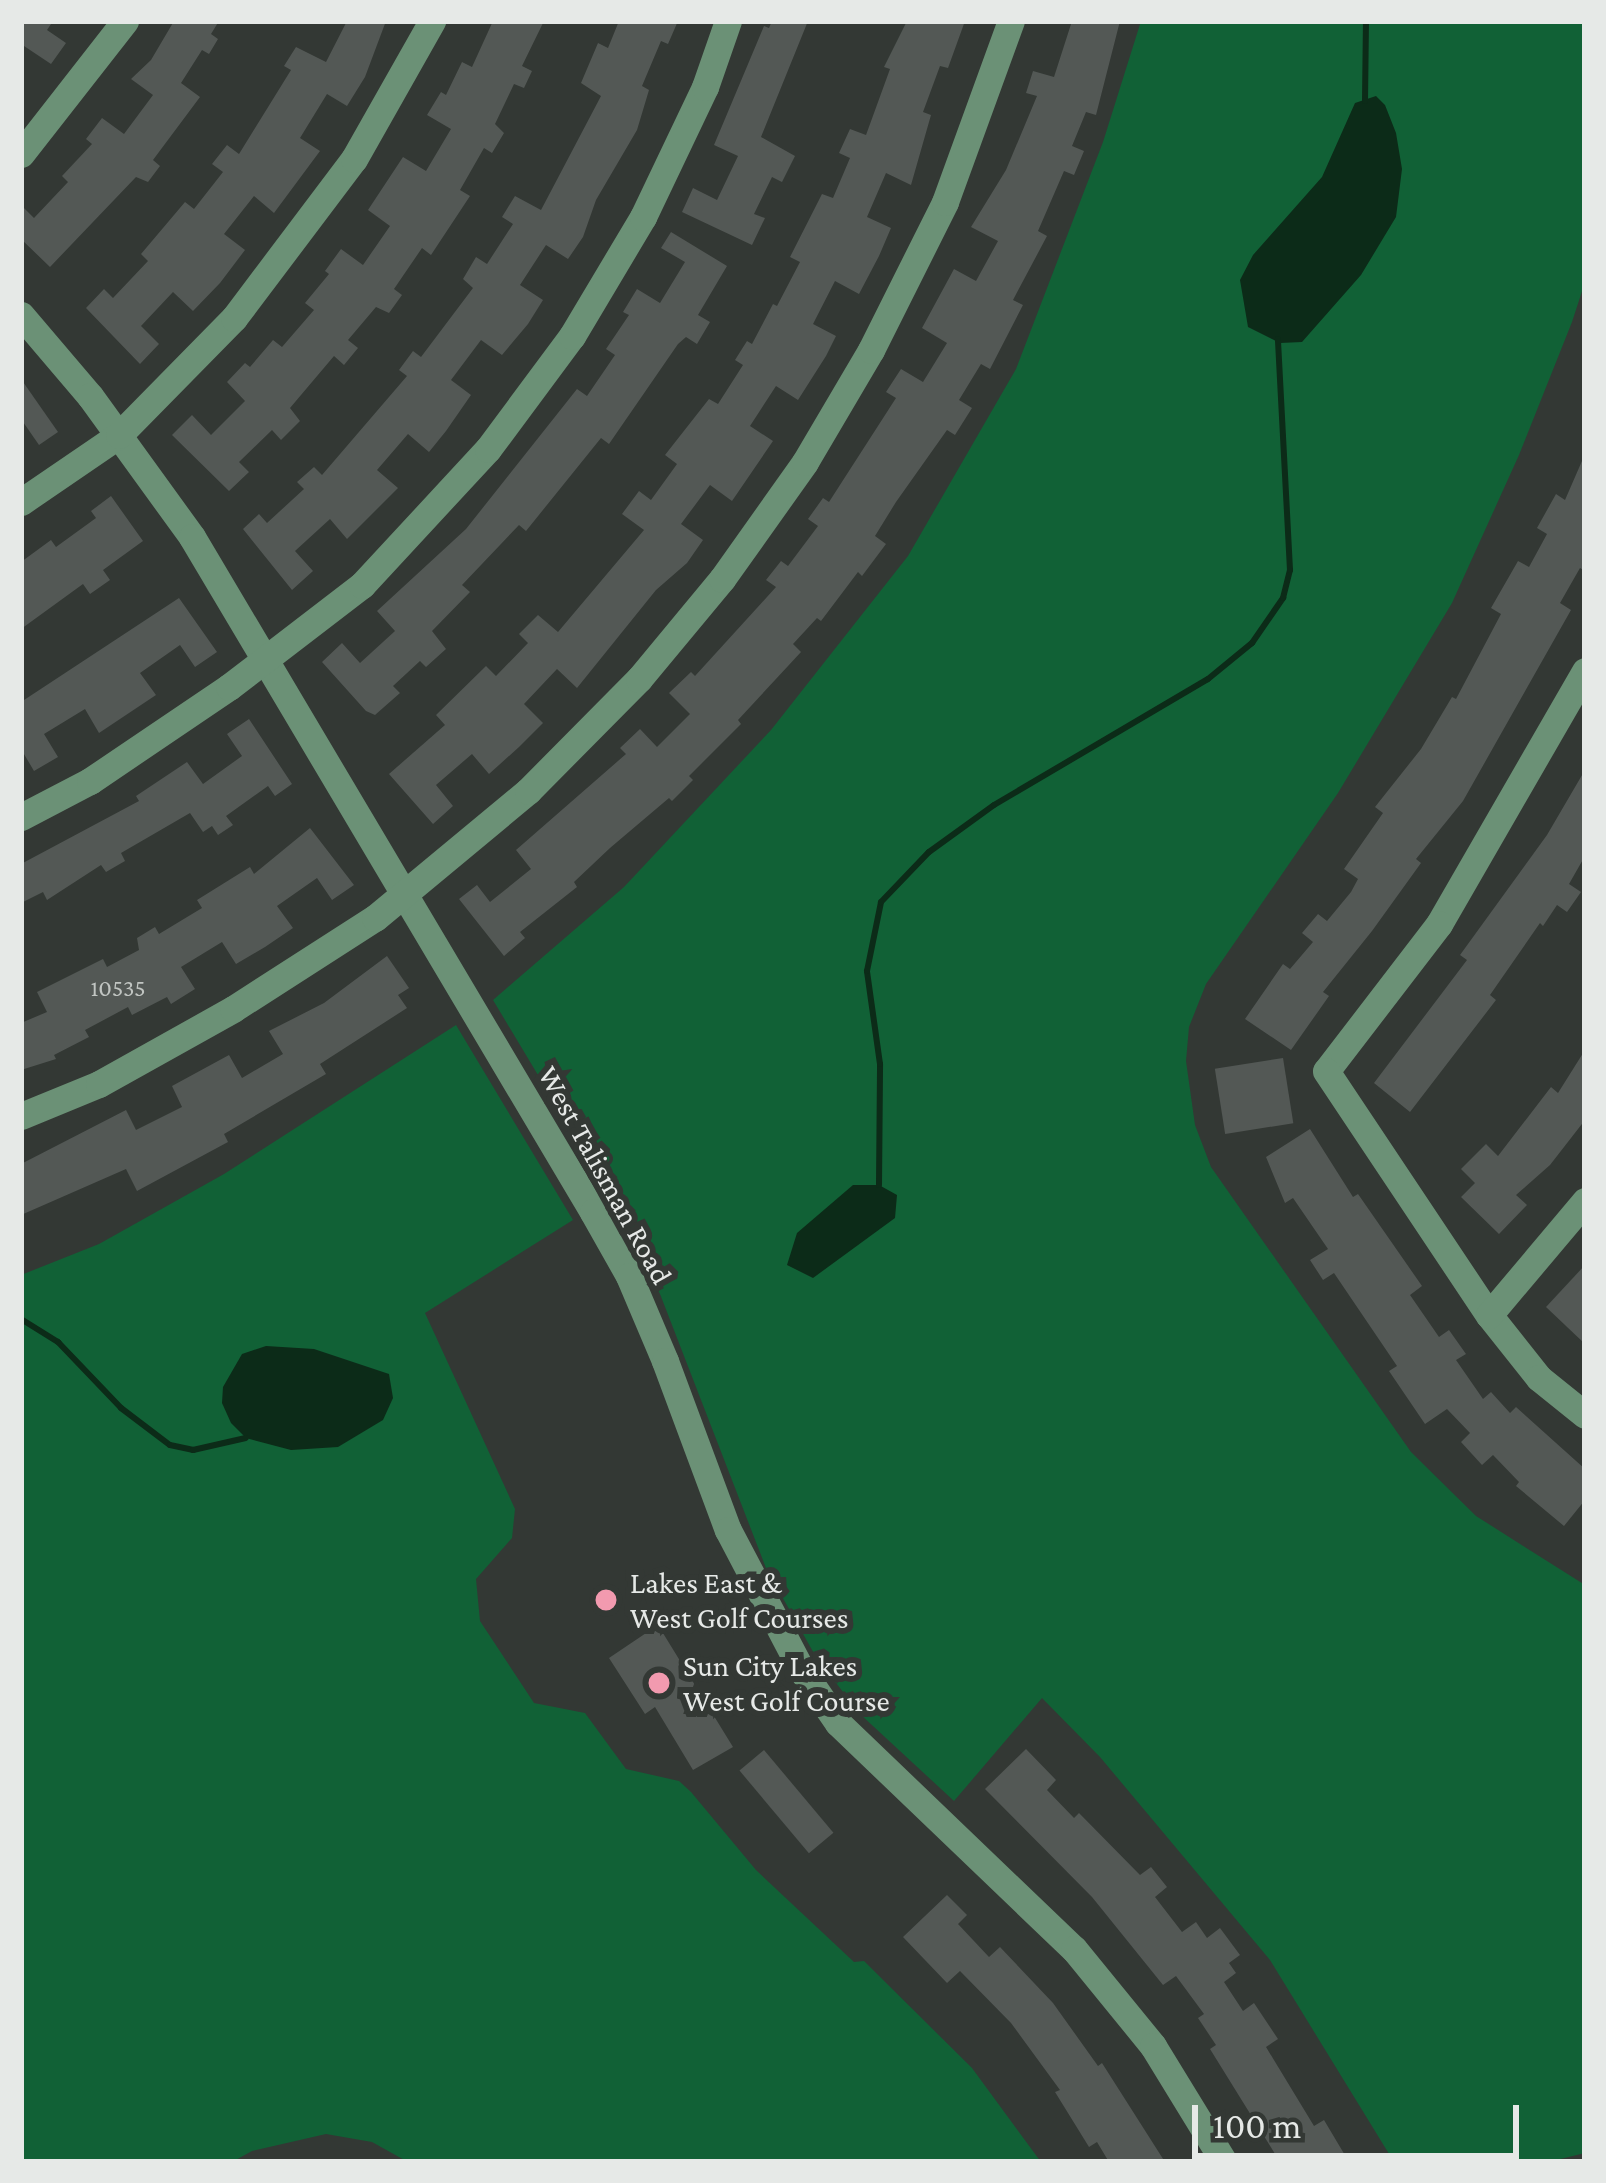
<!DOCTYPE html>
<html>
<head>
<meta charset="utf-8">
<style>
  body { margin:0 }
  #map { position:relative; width:1606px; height:2183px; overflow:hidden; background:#333834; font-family:"Crimson Pro",serif }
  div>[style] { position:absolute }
  .green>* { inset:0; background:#116136 }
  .water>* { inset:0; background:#0c2b18 }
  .stream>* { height:6px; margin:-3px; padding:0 3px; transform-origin:3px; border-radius:3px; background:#0c2b18 }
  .building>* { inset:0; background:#535855; transform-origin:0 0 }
  .minor>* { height:27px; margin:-13.5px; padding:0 13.5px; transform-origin:13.5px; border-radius:13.5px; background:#6b9176 }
  .dots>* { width:33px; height:33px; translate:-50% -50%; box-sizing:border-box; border:6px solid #333834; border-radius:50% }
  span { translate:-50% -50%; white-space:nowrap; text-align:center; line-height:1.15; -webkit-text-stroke:12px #333834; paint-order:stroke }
  .number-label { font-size:24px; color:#c1c5c2 }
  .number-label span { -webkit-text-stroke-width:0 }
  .street-label { font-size:30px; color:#e6e9e7 }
  .poi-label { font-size:30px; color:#e6e9e7 }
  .left { translate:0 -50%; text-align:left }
  .frame { position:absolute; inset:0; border:24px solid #e6e9e7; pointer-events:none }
  .scale { position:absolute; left:1192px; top:2105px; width:327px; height:54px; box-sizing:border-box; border:6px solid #e6e9e7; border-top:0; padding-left:15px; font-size:36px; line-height:42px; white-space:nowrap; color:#e6e9e7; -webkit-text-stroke:9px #333834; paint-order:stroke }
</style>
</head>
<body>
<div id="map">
  <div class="green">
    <div style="clip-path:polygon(1141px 21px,1585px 21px,1585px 282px,1572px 322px,1519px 455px,1452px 603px,1338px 793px,1206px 984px,1189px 1027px,1186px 1061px,1195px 1125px,1211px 1167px,1411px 1452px,1476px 1516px,1585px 1585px,1585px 2153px,1548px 2162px,1394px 2162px,1270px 1960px,1100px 1757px,1042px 1698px,954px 1801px,860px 1714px,816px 1657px,766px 1568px,660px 1294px,611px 1197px,493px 1000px,624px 887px,771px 730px,908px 556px,1016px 369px,1103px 142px)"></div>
    <div style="clip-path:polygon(456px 1025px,573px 1220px,425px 1313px,515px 1509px,512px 1538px,476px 1579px,480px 1621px,534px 1703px,585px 1713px,626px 1769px,679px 1781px,691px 1792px,756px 1870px,854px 1962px,864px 1961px,972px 2068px,1041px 2162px,408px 2162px,372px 2142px,326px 2134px,252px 2151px,232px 2162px,21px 2162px,21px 1275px,99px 1244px,224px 1174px)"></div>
  </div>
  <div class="water">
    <div style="clip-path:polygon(1376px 96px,1385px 105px,1396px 133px,1402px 169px,1396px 217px,1361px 275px,1302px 342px,1280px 343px,1248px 327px,1240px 280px,1253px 255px,1322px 177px,1355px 103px)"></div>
    <div style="clip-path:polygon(853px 1185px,879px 1185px,897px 1195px,895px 1218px,813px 1278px,787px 1265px,797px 1233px)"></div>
    <div style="clip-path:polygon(266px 1346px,314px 1349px,389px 1374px,393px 1398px,383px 1420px,338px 1447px,291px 1450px,246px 1438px,231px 1423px,222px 1403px,223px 1387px,242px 1354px)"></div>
  </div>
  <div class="stream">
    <div style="left:1365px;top:101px;width:80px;rotate:-89.3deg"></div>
    <div style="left:879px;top:1185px;width:121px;rotate:-89.5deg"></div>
    <div style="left:880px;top:1064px;width:94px;rotate:-98deg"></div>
    <div style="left:867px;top:971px;width:70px;rotate:-78.5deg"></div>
    <div style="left:881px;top:902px;width:69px;rotate:-46.2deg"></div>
    <div style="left:929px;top:852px;width:80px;rotate:-35.9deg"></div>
    <div style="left:994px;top:805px;width:248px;rotate:-30.5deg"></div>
    <div style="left:1208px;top:679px;width:57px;rotate:-39.3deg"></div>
    <div style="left:1252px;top:643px;width:55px;rotate:-55.4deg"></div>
    <div style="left:1283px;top:598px;width:29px;rotate:-76deg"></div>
    <div style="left:1290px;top:570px;width:231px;rotate:-93deg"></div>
    <div style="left:21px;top:1319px;width:44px;rotate:31.9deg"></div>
    <div style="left:58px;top:1342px;width:91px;rotate:46.3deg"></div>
    <div style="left:121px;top:1408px;width:61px;rotate:37.1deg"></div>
    <div style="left:170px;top:1445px;width:24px;rotate:12deg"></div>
    <div style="left:193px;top:1450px;width:54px;rotate:-12.8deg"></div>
  </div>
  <div class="building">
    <div style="clip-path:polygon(21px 21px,53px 21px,47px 30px,66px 43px,51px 64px,21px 44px)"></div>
    <div style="clip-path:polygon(174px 21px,219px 21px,211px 34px,218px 39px,209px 54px,202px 50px,181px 83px,200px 97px,153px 160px,160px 166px,148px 182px,136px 177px,50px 267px,21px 239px,21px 205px,34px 218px,68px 182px,62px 176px,92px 144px,86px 139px,102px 118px,124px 134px,153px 95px,131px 79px,151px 60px)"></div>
    <div style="clip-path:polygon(347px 21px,386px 21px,365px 77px,347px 106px,327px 94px,300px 138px,320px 151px,274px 213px,254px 196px,224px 234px,245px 250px,220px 283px,193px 311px,173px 292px,141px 326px,159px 344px,140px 364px,86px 308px,104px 289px,113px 298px,148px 261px,141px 254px,185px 202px,194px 209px,223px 172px,212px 164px,227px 145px,239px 154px,291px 70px,284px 66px,296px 47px,326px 62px)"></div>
    <div style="clip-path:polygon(493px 21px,544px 21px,522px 66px,532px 71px,524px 88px,514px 84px,495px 124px,504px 133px,492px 153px,484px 148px,460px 190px,470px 196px,431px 255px,422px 248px,394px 289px,402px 295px,389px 313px,376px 307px,348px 340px,358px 348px,344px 365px,334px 356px,290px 408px,300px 421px,281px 440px,272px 430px,239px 462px,249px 472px,229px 491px,172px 435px,192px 415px,211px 435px,245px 401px,227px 382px,245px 363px,250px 367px,273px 340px,282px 347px,314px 310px,305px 303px,329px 274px,325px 271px,341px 249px,363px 265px,390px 226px,368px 210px,403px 157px,426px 171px,451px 129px,427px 115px,441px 92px,446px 95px,462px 62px,472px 67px)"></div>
    <div style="clip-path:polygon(619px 21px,678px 21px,668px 44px,661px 41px,642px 86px,649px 90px,637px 130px,596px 200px,583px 237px,568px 259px,546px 245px,520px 285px,543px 300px,528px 324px,502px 355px,481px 340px,451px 380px,471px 395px,446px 431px,429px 452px,408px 434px,377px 470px,398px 488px,347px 539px,330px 519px,295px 551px,313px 571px,292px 590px,243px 529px,259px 514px,267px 523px,304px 489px,297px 482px,314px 467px,322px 475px,407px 376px,399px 370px,413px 351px,421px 357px,473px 288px,463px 279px,476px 257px,487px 264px,513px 224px,502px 217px,515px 196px,541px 210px,601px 96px,581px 83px,598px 43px,608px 48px)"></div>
    <div style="clip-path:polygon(772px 21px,808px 21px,761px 137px,795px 156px,782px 182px,772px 177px,754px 214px,765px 218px,752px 245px,682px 212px,693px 188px,717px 200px,738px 156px,714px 145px,764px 26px,769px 28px)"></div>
    <div style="clip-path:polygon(907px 21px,965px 21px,948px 68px,940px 66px,923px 112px,931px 115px,911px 185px,886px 173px,867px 217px,891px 228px,879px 256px,859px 294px,835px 281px,813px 324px,836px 336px,826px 356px,798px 400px,776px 386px,750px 426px,773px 441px,732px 501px,710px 485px,681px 524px,703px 540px,687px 563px,656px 590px,577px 688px,557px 669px,524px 704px,543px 723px,519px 747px,489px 774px,472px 754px,436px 785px,453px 806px,433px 824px,389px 774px,445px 725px,436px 715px,486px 666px,496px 676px,528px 643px,519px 634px,538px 615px,558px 632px,644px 530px,622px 514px,639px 491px,651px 500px,677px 464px,665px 455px,709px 399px,718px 404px,743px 365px,735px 360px,747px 341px,752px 344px,773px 304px,777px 306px,800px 262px,790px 257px,822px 194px,833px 198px,850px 158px,839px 153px,850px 129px,866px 135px,890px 69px,884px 67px)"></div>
    <div style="clip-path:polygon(1072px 21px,1120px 21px,1096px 115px,1086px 112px,1072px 146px,1084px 151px,1074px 175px,1064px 171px,1038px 231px,1047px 236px,1013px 300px,1023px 305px,990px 369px,981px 364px,959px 400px,972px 408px,955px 435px,947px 430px,896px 502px,875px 536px,886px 544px,862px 576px,858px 572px,821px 621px,817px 618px,793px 644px,801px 652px,738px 720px,741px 724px,689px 776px,693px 780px,672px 801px,669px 798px,610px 848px,574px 882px,577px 887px,520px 932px,525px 938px,504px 956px,459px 899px,477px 885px,490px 902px,531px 869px,516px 850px,626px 754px,620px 748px,640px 729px,657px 747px,690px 714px,669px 693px,691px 672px,695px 676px,776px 587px,766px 580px,781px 561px,788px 566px,818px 526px,808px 519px,823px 498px,829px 502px,896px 398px,886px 392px,901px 369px,923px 382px,947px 343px,922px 328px,954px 269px,976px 281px,998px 241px,971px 227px,1006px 170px,1037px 96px,1026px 93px,1033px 71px,1054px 77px)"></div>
    <div style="clip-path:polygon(671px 232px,727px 266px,698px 315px,710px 322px,697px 344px,686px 337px,678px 344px,609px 444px,601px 438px,526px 531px,519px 525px,462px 585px,470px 592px,432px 631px,446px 649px,426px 667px,420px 661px,393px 686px,400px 693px,375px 715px,366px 711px,322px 662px,342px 643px,360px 663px,395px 631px,377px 611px,466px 529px,577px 389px,587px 396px,615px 355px,606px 349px,629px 315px,623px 312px,637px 289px,660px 303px,685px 262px,661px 248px)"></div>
    <div style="clip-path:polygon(21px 379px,58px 432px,39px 445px,21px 419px)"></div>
    <div style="clip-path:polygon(1585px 454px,1585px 571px,1580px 568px,1560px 603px,1571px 610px,1463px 801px,1416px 859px,1421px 863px,1372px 931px,1323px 992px,1329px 996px,1291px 1050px,1245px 1019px,1283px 964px,1290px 969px,1313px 942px,1302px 933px,1318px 914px,1327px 921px,1351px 892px,1358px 879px,1344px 869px,1383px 813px,1375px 807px,1421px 749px,1452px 697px,1456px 699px,1501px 614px,1491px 608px,1518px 561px,1529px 567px,1547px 534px,1537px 528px,1556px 494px,1565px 500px)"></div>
    <div style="clip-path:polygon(111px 496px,143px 541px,103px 570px,110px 580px,90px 594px,83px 584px,21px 629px,21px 562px,51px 540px,56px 547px,96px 518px,91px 511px)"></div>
    <div style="clip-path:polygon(179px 598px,217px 652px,195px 667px,180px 645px,140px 673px,156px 695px,99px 733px,85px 709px,44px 734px,58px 757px,34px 771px,21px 749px,21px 702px)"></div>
    <div style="clip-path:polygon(249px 719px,292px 784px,275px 796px,268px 786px,226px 816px,233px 825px,218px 835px,212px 826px,203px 832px,190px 813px,121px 853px,125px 861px,106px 872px,101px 865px,47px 900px,43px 892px,21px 903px,21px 864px,139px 801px,136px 796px,187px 762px,203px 784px,242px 756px,227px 734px)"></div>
    <div style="clip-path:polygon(1585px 770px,1585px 856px,1569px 884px,1581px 892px,1567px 912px,1557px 905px,1543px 926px,1540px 923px,1490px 995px,1496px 1000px,1410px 1112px,1374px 1083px,1467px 960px,1460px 955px,1547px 835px)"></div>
    <div style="clip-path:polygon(310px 828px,354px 885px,332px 900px,317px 878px,277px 906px,293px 928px,265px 947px,236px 964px,222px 942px,181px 967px,195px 989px,171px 1004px,167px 997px,132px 1015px,128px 1007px,85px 1030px,89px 1037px,54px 1055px,56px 1059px,21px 1070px,21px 1023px,47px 1012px,37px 992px,103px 959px,107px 967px,139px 950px,137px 938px,155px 927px,159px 934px,202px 908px,197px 900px,250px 867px,254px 874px)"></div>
    <div style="clip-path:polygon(387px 956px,409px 988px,398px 995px,407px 1008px,320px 1064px,326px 1074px,224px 1134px,228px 1142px,137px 1191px,126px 1169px,21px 1215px,21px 1164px,126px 1110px,136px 1130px,182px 1107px,172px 1086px,229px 1055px,242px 1078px,283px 1054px,269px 1031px,324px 1003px)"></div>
    <div style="clip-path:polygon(1585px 1050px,1585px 1120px,1550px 1165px,1516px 1195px,1527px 1205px,1499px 1234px,1461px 1197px,1475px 1183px,1461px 1169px,1486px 1144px,1498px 1156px,1551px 1087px,1558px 1093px)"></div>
    <div style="left:1283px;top:1058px;width:66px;height:69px;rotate:81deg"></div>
    <div style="clip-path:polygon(1310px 1129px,1353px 1197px,1358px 1194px,1422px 1286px,1410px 1295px,1439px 1337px,1449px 1330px,1466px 1354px,1456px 1360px,1483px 1399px,1491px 1392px,1510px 1413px,1516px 1407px,1585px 1469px,1585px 1500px,1564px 1526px,1516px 1486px,1519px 1482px,1493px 1455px,1482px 1465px,1461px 1442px,1470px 1433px,1447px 1409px,1425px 1424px,1389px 1371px,1397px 1366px,1334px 1273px,1323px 1280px,1310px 1260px,1328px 1249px,1293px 1198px,1285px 1203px,1266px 1157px)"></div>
    <div style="clip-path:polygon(1585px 1265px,1585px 1344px,1546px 1307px)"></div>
    <div style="clip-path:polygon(658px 1625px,733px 1747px,693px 1770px,655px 1707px,645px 1714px,609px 1658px)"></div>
    <div style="clip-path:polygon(1026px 1749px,1056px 1780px,1047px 1790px,1074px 1818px,1079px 1813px,1140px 1875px,1151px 1867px,1167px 1887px,1155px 1897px,1182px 1932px,1196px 1922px,1207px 1938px,1220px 1928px,1240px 1955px,1229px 1963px,1236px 1973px,1224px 1982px,1243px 2011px,1254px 2003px,1278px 2039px,1266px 2047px,1314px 2126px,1324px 2120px,1349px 2162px,1280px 2162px,1210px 2049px,1216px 2045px,1198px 2018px,1204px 2014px,1176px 1976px,1163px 1985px,1092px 1897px,985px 1789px)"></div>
    <div style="left:764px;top:1750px;width:108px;height:32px;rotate:50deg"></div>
    <div style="clip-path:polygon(947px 1895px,967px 1915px,958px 1924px,989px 1957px,1000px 1947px,1053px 2003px,1098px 2066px,1102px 2063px,1165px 2162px,1109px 2162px,1097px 2142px,1089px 2147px,1055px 2092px,1060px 2090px,1011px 2023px,960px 1971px,947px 1983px,903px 1937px)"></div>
  </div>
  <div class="minor">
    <div style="left:21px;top:154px;width:169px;rotate:-52deg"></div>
    <div style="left:21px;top:315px;width:106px;rotate:49.6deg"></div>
    <div style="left:90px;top:396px;width:174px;rotate:54.1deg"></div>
    <div style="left:192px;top:537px;width:785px;rotate:59.29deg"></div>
    <div style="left:593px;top:1212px;width:73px;rotate:60.6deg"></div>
    <div style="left:629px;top:1276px;width:92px;rotate:67deg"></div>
    <div style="left:665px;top:1361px;width:180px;rotate:69.6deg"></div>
    <div style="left:728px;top:1530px;width:157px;rotate:62.3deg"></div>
    <div style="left:801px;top:1669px;width:65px;rotate:55.6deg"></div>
    <div style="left:838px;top:1723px;width:327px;rotate:43.8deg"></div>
    <div style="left:1074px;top:1949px;width:125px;rotate:50.8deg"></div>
    <div style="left:1153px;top:2046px;width:136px;rotate:58.5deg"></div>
    <div style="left:21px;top:502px;width:119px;rotate:-34.4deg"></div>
    <div style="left:119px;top:435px;width:164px;rotate:-45.5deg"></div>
    <div style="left:234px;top:318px;width:199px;rotate:-53deg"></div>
    <div style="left:354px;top:159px;width:159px;rotate:-60.5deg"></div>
    <div style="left:1585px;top:671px;width:292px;rotate:120deg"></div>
    <div style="left:1439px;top:924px;width:185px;rotate:127.5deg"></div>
    <div style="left:1326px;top:1071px;width:293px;rotate:56.3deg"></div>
    <div style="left:1489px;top:1315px;width:80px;rotate:51.6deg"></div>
    <div style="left:1539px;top:1378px;width:59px;rotate:38.8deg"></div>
    <div style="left:21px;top:817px;width:78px;rotate:-27.6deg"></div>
    <div style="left:90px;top:781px;width:168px;rotate:-34.1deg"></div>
    <div style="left:229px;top:687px;width:168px;rotate:-37.5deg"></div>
    <div style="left:362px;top:585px;width:185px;rotate:-47.2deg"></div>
    <div style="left:488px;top:449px;width:141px;rotate:-53.4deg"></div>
    <div style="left:572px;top:336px;width:139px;rotate:-59.2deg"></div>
    <div style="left:643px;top:217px;width:144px;rotate:-64.5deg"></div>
    <div style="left:705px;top:87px;width:70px;rotate:-70.8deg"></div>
    <div style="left:21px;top:1116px;width:84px;rotate:-22.3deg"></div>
    <div style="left:99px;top:1084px;width:154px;rotate:-29.2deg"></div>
    <div style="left:233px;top:1009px;width:169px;rotate:-32.7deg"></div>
    <div style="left:375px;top:918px;width:199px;rotate:-39.7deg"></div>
    <div style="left:528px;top:791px;width:158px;rotate:-45.3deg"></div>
    <div style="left:639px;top:679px;width:130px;rotate:-50.3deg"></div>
    <div style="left:722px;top:579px;width:143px;rotate:-54.6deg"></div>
    <div style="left:805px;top:462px;width:130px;rotate:-59.5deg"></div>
    <div style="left:871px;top:350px;width:165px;rotate:-63.4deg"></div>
    <div style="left:945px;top:202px;width:193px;rotate:-70deg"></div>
    <div style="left:1489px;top:1315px;width:149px;rotate:-49.9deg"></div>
  </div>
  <div class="dots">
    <div style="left:606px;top:1600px;background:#f29aaf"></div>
    <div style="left:659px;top:1683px;background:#f29aaf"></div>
  </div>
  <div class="number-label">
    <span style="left:118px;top:988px">10535</span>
  </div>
  <div class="street-label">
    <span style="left:605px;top:1175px;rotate:61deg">West Talisman Road</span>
  </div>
  <div class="poi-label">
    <span class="left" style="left:630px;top:1600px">Lakes East &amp;<br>West Golf Courses</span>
    <span class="left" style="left:683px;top:1683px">Sun City Lakes<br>West Golf Course</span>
  </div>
  <div class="frame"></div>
  <div class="scale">100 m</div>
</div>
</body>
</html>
